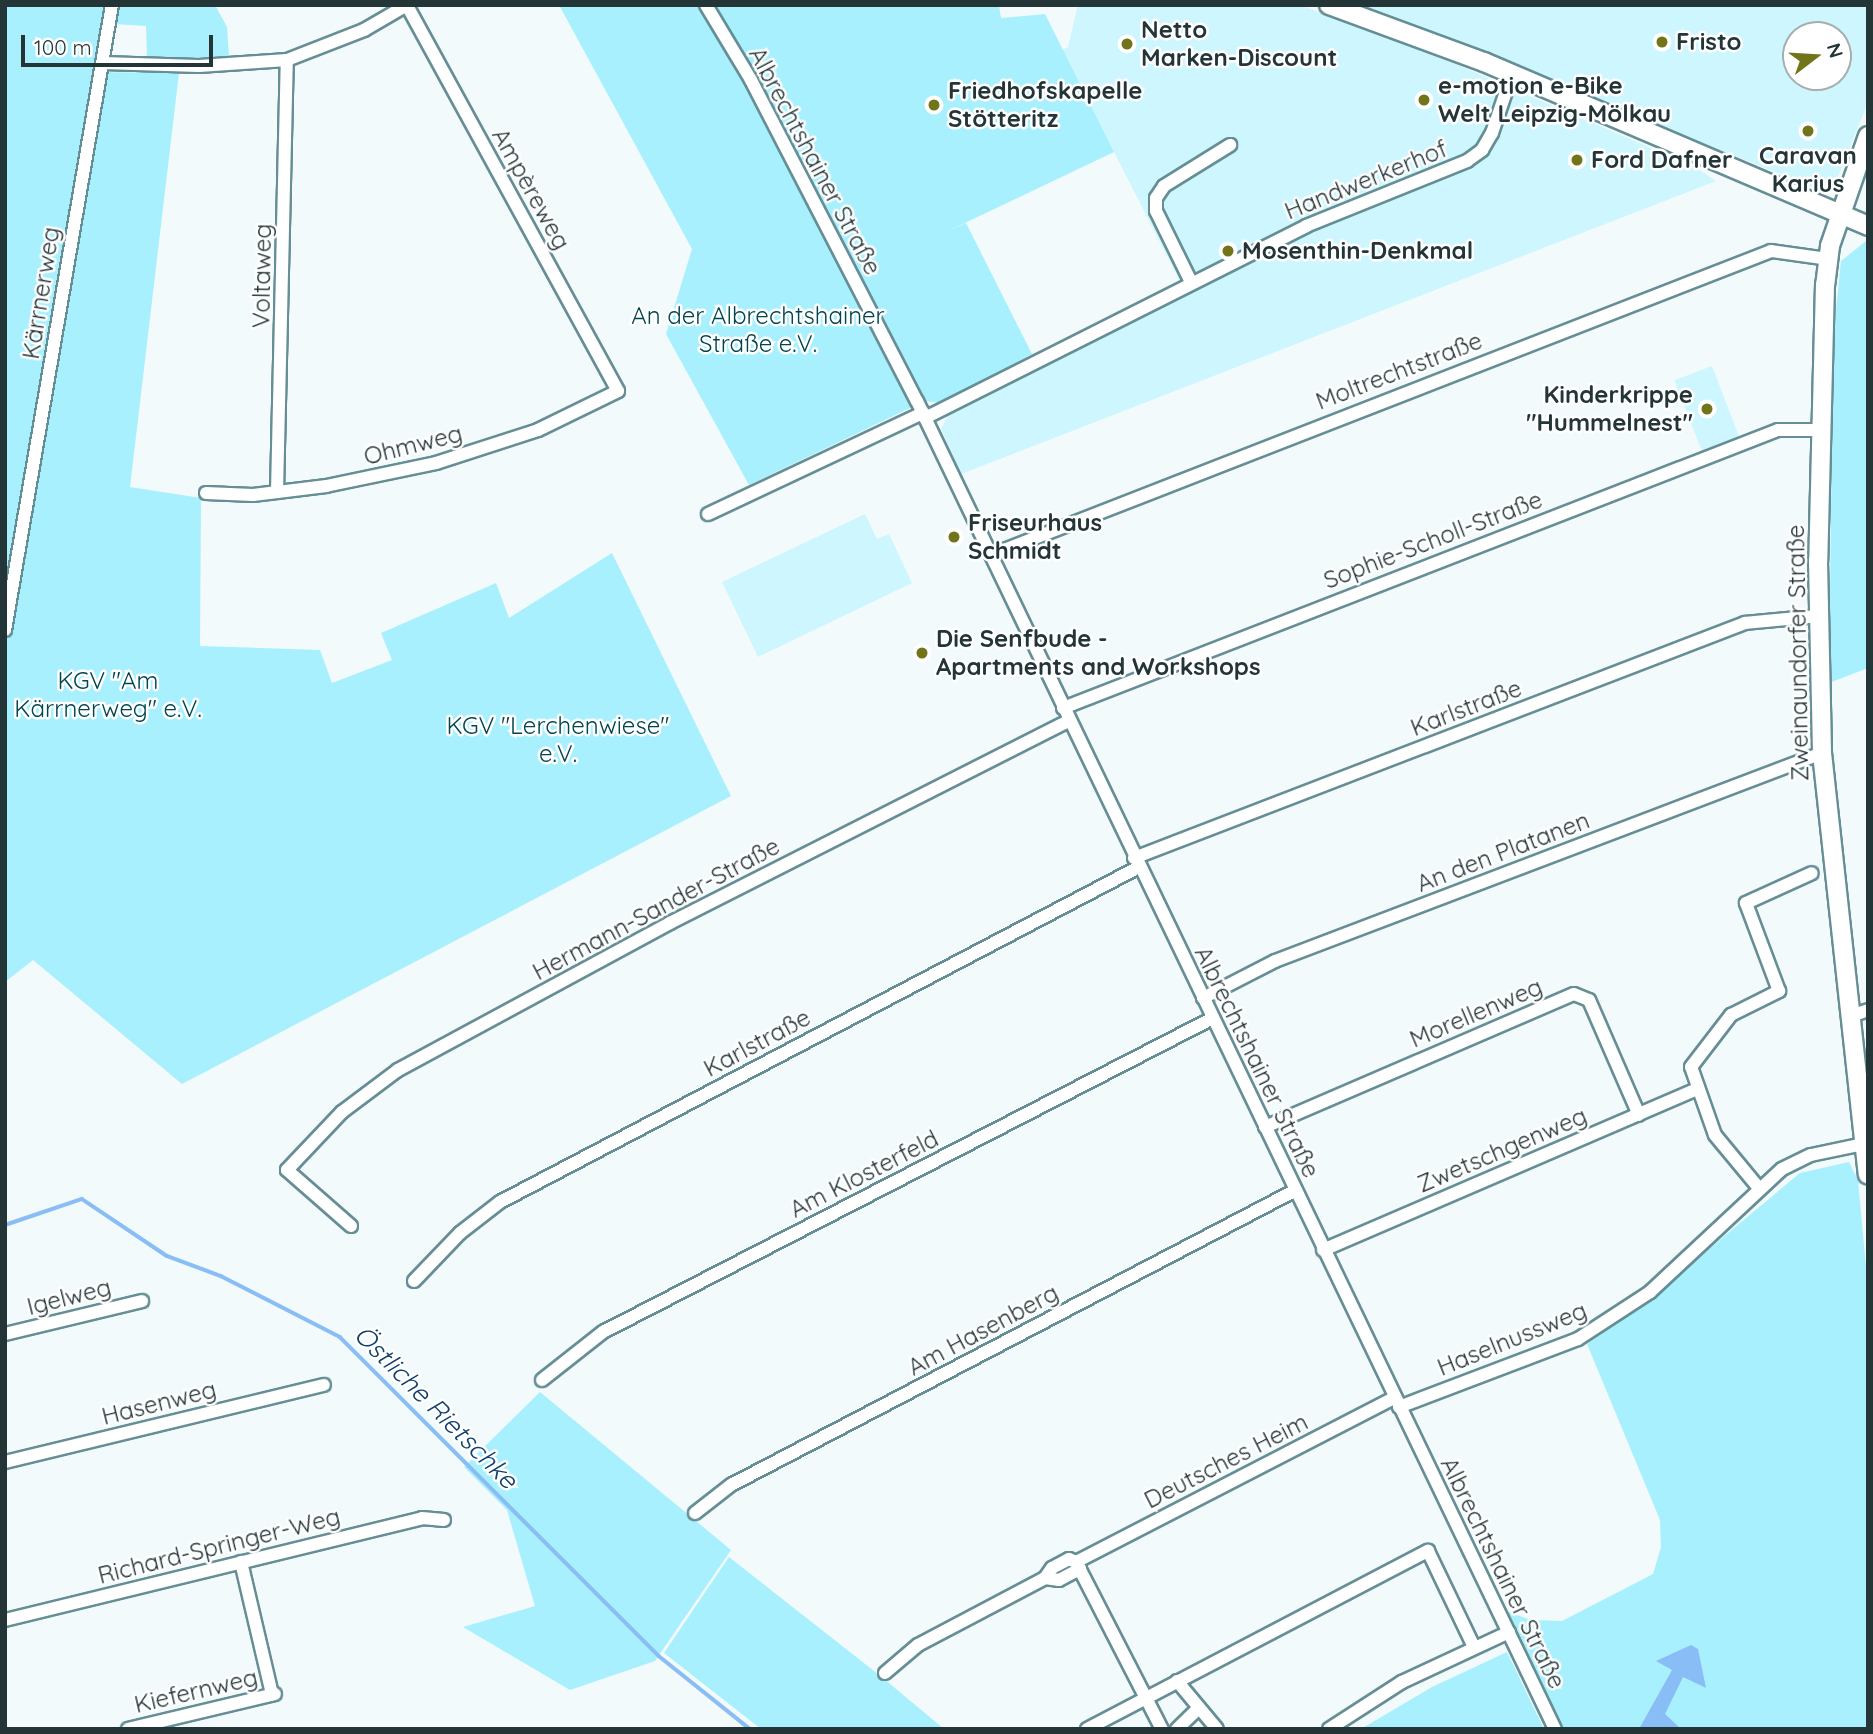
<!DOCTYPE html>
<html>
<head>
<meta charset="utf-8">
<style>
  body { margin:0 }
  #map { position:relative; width:1873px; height:1734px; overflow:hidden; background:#f2fafc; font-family:Quicksand,sans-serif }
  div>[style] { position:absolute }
  .built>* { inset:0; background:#cdf6fe; transform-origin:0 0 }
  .green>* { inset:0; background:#a9f0fe }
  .water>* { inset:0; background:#89bdf6 }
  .stream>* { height:3.5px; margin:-1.75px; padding:0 1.75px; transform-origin:1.75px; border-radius:1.75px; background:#89bdf6 }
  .roads { filter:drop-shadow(2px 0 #668e95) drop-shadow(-2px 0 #668e95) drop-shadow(0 2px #668e95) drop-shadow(0 -2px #668e95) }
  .street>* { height:12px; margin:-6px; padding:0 6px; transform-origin:6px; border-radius:6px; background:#fff }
  .secondary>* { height:18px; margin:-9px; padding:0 9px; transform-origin:9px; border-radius:9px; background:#fff }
  .dots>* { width:19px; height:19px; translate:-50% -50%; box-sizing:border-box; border:4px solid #fff; border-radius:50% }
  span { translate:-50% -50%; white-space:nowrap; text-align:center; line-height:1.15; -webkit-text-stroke:5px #fff; paint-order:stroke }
  .poi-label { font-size:24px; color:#243538; font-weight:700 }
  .left { translate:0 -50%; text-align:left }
  .right { translate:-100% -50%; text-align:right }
  .street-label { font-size:24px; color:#243538 }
  .park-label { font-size:24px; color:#02454e }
  .water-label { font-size:26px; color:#11406d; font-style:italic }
  .frame { position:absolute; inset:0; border:7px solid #243538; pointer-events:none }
  .north { position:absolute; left:1782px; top:21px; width:70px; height:70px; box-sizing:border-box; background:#fff; border:2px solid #a7aeaf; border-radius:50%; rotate:73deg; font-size:19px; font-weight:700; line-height:28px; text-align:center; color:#243538 }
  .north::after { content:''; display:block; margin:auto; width:24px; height:32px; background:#72741a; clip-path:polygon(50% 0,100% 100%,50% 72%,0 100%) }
  .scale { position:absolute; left:21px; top:35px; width:192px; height:32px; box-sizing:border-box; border:4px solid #243538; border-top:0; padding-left:9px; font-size:21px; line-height:24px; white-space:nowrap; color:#243538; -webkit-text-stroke:5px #fff; paint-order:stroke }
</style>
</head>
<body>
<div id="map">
  <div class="built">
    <div style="clip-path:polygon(1078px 5px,1300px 5px,1458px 65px,1695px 167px,1716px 181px,961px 474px,941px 429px,948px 415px,1186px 293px,1062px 50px,1068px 47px)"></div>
    <div style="clip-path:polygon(evenodd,1363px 5px,1868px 5px,1868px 102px,1835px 184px,1822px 191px,1363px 5px,1796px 35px,1838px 35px,1838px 77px,1796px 77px,1796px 35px)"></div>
    <div style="left:1712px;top:366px;width:77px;height:40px;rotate:69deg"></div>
    <div style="clip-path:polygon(865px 514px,877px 539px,889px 534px,912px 583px,758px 657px,722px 582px)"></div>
  </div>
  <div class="green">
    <div style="clip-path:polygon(5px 5px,107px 5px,96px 72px,179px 73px,130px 487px,201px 498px,200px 646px,320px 650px,332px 683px,392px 660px,381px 633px,496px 583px,509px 618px,612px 553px,731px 796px,182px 1084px,33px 960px,5px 982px)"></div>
    <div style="clip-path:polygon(116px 5px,215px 5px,227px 27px,229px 58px,147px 57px,146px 26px,113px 24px)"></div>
    <div style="clip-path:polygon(559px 5px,698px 5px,748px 81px,912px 407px,749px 485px,666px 334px,692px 249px)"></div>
    <div style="clip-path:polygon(713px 5px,999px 5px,1001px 18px,1045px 14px,1114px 152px,946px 232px,966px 223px,1032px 354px,940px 403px,926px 401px,811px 179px,814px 174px,807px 160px,801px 160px)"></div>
    <div style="clip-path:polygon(1866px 241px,1868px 668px,1829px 683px,1833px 340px,1841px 261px)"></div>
    <div style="clip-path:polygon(1849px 1162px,1858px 1180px,1868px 1288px,1868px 1729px,1561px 1729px,1504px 1610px,1531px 1620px,1562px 1621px,1653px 1574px,1661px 1547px,1660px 1520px,1587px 1344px,1632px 1313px,1800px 1173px)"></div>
    <div style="clip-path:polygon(540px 1392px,731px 1550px,655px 1661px,570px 1690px,463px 1627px,535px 1606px,507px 1510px,464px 1467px)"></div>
    <div style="clip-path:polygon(729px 1557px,883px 1678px,944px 1729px,761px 1729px,664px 1653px)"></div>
    <div style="clip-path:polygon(1507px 1652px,1544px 1729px,1361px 1729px,1432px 1687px)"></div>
  </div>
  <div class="water">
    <div style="clip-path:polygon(1691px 1645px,1698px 1649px,1706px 1688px,1683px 1677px,1665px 1714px,1681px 1729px,1639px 1729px,1672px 1670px,1656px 1661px)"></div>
  </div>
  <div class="stream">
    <div style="left:5px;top:1225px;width:81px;rotate:-18.7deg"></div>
    <div style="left:82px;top:1199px;width:102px;rotate:33.8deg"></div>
    <div style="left:167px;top:1256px;width:58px;rotate:20.3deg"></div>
    <div style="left:221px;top:1276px;width:134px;rotate:27.1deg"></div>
    <div style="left:340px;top:1337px;width:451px;rotate:45deg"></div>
    <div style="left:659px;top:1656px;width:117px;rotate:38.7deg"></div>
  </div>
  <div class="roads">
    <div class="street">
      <div style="left:706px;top:5px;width:87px;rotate:59deg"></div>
      <div style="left:751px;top:80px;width:361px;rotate:62.7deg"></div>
      <div style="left:917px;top:401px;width:1473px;rotate:64.34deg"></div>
      <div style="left:103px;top:63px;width:96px;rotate:1.8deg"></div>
      <div style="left:199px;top:66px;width:88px;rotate:-3.9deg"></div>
      <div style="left:287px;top:60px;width:83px;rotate:-21.3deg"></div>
      <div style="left:364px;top:30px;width:50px;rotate:-30.2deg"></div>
      <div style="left:1191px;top:282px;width:79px;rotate:-116.2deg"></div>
      <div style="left:1156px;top:211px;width:13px;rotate:-90deg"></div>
      <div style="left:1156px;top:198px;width:14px;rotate:-56deg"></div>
      <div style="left:1164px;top:186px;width:78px;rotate:-31.8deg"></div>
      <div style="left:925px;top:418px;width:427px;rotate:-26.7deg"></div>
      <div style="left:1306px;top:226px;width:174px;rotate:-22deg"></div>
      <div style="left:1467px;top:161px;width:19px;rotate:-36deg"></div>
      <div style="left:1482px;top:150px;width:20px;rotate:-60deg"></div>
      <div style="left:1492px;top:133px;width:62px;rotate:-71.3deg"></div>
      <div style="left:277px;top:492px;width:432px;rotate:-88.7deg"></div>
      <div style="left:206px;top:493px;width:47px;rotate:2.4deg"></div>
      <div style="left:253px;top:495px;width:74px;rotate:-7deg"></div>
      <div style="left:326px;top:486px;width:112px;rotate:-11.8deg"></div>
      <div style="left:436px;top:463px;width:107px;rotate:-17.9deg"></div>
      <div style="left:538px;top:430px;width:89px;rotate:-26deg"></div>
      <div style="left:618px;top:391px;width:439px;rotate:-118.7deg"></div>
      <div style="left:708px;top:514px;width:238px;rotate:-25.2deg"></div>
      <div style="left:991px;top:555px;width:837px;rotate:-21.29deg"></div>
      <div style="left:1771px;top:251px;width:58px;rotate:8deg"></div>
      <div style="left:5px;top:630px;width:634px;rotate:-80.29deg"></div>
      <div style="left:1063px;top:708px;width:767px;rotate:-21.25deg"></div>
      <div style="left:1778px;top:430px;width:43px"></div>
      <div style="left:1134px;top:858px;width:655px;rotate:-21.04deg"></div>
      <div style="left:1745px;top:623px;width:73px;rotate:-5.5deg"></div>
      <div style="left:1203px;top:998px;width:81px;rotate:-27.2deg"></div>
      <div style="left:1275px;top:961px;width:585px;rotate:-20.82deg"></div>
      <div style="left:1851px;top:1016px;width:18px;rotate:-19deg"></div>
      <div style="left:1265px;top:1127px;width:336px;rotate:-23.3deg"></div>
      <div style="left:1574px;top:994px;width:16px;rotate:22deg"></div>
      <div style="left:1589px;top:1000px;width:125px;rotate:66.5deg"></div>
      <div style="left:1758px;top:1187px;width:67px;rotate:-129.6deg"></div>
      <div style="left:1715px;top:1135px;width:72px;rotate:-109.4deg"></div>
      <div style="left:1691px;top:1067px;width:66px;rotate:-52.4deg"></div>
      <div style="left:1731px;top:1015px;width:54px;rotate:-26.6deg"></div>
      <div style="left:1779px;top:991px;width:94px;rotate:-110.6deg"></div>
      <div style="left:1746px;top:903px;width:72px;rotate:-24.4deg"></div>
      <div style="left:351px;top:1226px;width:85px;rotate:-138.8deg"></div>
      <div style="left:287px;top:1170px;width:80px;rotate:-46.5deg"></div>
      <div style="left:342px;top:1112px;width:70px;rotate:-36.9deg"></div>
      <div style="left:398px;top:1070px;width:309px;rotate:-28.4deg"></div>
      <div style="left:670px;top:923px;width:447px;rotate:-26.9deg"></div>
      <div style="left:1323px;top:1250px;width:407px;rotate:-23.3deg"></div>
      <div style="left:414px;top:1281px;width:66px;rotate:-46.2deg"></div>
      <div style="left:460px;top:1233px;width:51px;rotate:-37.8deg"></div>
      <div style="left:500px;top:1202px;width:721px;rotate:-27.67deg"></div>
      <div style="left:5px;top:1334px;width:141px;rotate:-13.5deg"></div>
      <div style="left:542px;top:1380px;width:78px;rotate:-38.2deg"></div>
      <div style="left:603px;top:1332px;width:686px;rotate:-27.24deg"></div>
      <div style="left:1399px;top:1407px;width:191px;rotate:-20.8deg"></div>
      <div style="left:1578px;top:1339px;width:86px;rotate:-33.1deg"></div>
      <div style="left:1650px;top:1292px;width:180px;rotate:-43deg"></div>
      <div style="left:1782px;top:1169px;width:32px;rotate:-26deg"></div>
      <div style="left:1811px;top:1155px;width:58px;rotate:-11.9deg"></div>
      <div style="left:5px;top:1462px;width:328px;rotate:-13.6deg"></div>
      <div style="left:695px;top:1513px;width:46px;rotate:-37.9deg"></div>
      <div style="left:731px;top:1485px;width:637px;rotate:-27.57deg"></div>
      <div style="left:241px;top:1562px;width:136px;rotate:76.8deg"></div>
      <div style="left:1076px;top:1562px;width:188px;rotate:62.8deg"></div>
      <div style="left:1045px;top:1578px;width:14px;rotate:8deg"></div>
      <div style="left:1059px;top:1580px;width:24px;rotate:-28deg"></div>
      <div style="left:5px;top:1620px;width:429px;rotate:-13.7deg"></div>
      <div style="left:422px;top:1518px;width:22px;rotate:5deg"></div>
      <div style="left:885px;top:1673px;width:43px;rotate:-40.3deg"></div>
      <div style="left:918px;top:1645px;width:144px;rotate:-27.8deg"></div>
      <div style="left:1045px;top:1578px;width:12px;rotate:-55deg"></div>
      <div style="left:1052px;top:1568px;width:19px;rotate:-28deg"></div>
      <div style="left:1069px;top:1559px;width:8px;rotate:23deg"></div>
      <div style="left:1076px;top:1562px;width:358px;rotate:-27.3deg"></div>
      <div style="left:1177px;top:1681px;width:62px;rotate:50.2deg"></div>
      <div style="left:128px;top:1729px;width:151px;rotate:-13.4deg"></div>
      <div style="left:1087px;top:1729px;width:385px;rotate:-27.6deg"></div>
      <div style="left:1428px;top:1551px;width:106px;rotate:64.4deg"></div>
      <div style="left:1177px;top:1729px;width:30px;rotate:-44deg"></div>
      <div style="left:1329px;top:1729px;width:87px;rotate:-32.8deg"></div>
      <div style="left:1402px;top:1682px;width:118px;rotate:-25deg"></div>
    </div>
    <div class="secondary">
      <div style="left:1329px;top:5px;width:165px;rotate:20.2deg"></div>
      <div style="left:1484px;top:62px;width:418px;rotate:23.1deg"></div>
      <div style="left:1868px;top:136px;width:116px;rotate:109.1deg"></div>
      <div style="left:1830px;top:246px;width:38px;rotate:97deg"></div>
      <div style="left:1825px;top:284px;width:277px;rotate:91.4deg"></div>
      <div style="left:1818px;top:561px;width:192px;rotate:88.8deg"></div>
      <div style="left:1822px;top:753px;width:424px;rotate:83.8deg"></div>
    </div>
  </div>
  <div class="dots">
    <div style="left:1662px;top:42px;background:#72741a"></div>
    <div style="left:1127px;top:44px;background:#72741a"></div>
    <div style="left:1424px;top:100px;background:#72741a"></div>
    <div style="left:934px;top:105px;background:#72741a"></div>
    <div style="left:1808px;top:131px;background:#72741a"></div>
    <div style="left:1577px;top:160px;background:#72741a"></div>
    <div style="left:1228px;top:251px;background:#72741a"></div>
    <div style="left:1707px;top:409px;background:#72741a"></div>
    <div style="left:954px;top:537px;background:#72741a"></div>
    <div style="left:922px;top:653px;background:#72741a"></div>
  </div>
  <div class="poi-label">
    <span class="left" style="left:1141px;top:44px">Netto<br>Marken-Discount</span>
    <span class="left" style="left:1676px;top:42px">Fristo</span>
    <span class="left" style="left:1438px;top:100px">e-motion e-Bike<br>Welt Leipzig-Mölkau</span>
    <span class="left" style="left:948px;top:105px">Friedhofskapelle<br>Stötteritz</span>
    <span style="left:1808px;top:170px">Caravan<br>Karius</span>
    <span class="left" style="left:1591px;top:160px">Ford Dafner</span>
    <span class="left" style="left:1242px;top:251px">Mosenthin-Denkmal</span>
    <span class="right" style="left:1693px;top:409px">Kinderkrippe<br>"Hummelnest"</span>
    <span class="left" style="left:968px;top:537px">Friseurhaus<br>Schmidt</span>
    <span class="left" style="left:936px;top:653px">Die Senfbude -<br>Apartments and Workshops</span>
  </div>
  <div class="street-label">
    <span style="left:815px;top:161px;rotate:62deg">Albrechtshainer Straße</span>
    <span style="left:1366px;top:180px;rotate:-22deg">Handwerkerhof</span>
    <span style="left:531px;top:189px;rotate:61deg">Ampèreweg</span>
    <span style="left:262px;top:276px;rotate:-89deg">Voltaweg</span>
    <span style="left:41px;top:293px;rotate:-81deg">Kärrnerweg</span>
    <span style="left:1399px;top:371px;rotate:-21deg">Moltrechtstraße</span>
    <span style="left:413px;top:445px;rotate:-14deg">Ohmweg</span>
    <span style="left:1433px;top:540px;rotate:-21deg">Sophie-Scholl-Straße</span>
    <span style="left:1798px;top:653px;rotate:-91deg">Zweinaundorfer Straße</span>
    <span style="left:1466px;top:708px;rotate:-21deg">Karlstraße</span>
    <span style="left:1503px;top:852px;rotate:-21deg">An den Platanen</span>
    <span style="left:656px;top:909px;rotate:-28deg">Hermann-Sander-Straße</span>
    <span style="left:1476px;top:1013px;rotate:-23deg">Morellenweg</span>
    <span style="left:757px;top:1043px;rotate:-28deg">Karlstraße</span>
    <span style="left:1257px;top:1062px;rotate:64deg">Albrechtshainer Straße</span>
    <span style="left:1502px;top:1150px;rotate:-23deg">Zwetschgenweg</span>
    <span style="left:864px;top:1174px;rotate:-27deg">Am Klosterfeld</span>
    <span style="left:69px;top:1297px;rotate:-14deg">Igelweg</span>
    <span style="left:983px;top:1330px;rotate:-28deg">Am Hasenberg</span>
    <span style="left:1512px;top:1339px;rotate:-22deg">Haselnussweg</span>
    <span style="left:159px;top:1403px;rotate:-14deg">Hasenweg</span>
    <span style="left:1226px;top:1461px;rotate:-27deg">Deutsches Heim</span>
    <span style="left:219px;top:1546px;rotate:-14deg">Richard-Springer-Weg</span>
    <span style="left:1503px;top:1573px;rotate:64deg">Albrechtshainer Straße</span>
    <span style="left:196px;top:1691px;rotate:-13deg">Kiefernweg</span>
  </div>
  <div class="park-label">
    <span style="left:758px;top:330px">An der Albrechtshainer<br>Straße e.V.</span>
    <span style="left:108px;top:695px">KGV "Am<br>Kärrnerweg" e.V.</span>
    <span style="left:558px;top:740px">KGV "Lerchenwiese"<br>e.V.</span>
  </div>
  <div class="water-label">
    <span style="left:436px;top:1407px;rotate:45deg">Östliche Rietschke</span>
  </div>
  <div class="frame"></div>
  <div class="north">N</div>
  <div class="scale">100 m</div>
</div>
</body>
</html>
